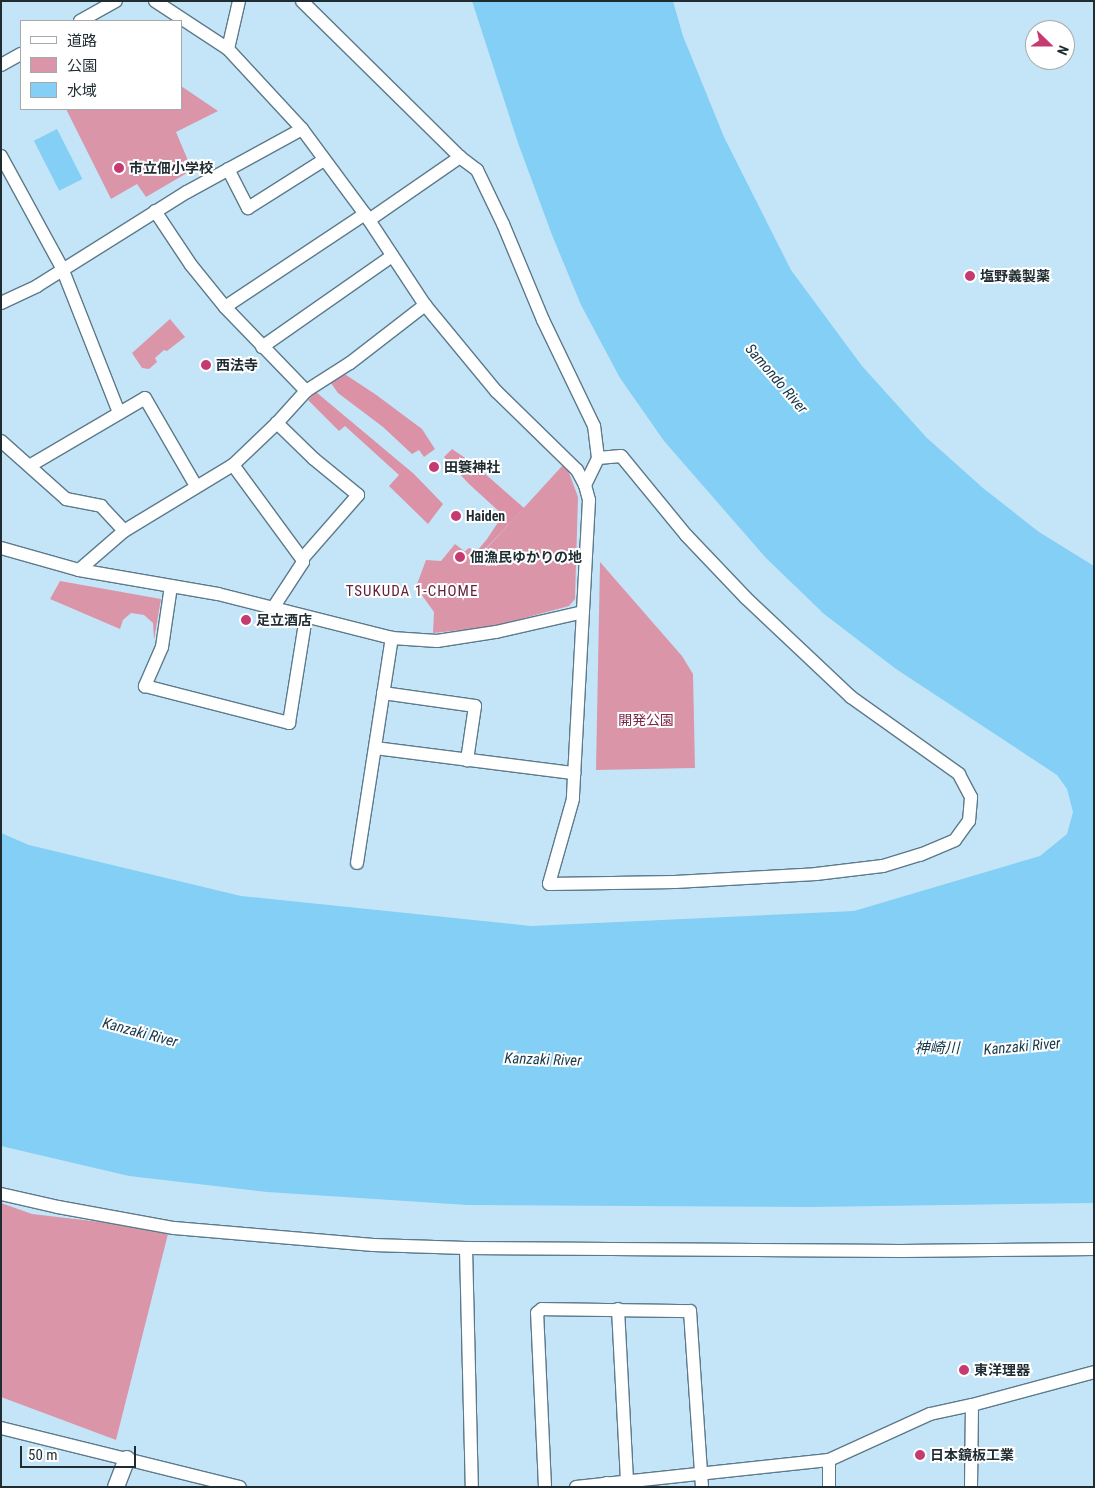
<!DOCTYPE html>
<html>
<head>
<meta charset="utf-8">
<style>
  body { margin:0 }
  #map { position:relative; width:1095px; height:1488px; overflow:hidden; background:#c4e5f7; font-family:"Roboto Condensed","Noto Sans JP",sans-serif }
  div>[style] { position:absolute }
  .green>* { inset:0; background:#db95a9 }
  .forest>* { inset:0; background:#db92a7 }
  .water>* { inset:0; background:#84cff6; transform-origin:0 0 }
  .roads { filter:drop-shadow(1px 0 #5c7a8b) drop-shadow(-1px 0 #5c7a8b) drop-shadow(0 1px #5c7a8b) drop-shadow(0 -1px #5c7a8b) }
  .minor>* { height:12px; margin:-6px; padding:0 6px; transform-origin:6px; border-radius:6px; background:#fff }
  .tertiary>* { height:16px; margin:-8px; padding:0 8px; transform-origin:8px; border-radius:8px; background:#fff }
  .dots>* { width:14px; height:14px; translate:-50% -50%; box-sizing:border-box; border:2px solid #fff; border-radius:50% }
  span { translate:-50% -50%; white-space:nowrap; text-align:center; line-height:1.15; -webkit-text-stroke:4px #fff; paint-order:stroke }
  .poi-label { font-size:14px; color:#1f2c32; font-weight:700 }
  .left { translate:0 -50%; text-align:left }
  .park-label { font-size:14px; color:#7c2547 }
  .water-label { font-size:15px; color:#163849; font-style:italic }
  .neighbourhood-label { font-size:15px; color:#65223b; letter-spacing:1px }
  .frame { position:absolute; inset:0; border:2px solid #1f2c32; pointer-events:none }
  .legend { position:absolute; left:20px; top:20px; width:162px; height:90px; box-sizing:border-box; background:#fff; border:1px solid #a5abad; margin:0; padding:6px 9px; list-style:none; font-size:15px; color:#1f2c32 }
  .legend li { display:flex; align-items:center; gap:10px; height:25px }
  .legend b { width:25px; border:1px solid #a5abad }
  .north { position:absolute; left:1025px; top:20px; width:50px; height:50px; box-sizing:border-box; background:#fff; border:1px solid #a5abad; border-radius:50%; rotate:112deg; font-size:14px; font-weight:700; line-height:20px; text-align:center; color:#1f2c32 }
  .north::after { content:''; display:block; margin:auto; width:18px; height:22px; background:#c53b71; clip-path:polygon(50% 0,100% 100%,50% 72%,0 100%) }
  .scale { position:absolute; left:20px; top:1446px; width:116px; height:22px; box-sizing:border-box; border:2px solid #1f2c32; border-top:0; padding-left:6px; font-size:15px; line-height:18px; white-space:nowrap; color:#1f2c32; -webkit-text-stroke:4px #fff; paint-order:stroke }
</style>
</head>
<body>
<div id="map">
  <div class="green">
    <div style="clip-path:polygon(181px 86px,218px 111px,176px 132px,192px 170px,146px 197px,137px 184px,111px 199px,66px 109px,181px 109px)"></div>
    <div style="clip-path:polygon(170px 319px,185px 337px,167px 351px,164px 350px,155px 358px,157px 362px,149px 369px,142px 368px,132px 353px)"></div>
    <div style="clip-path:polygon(563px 465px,568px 470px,578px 497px,575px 599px,569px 606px,491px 627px,433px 633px,434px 612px,416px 587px,426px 560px,441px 561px,455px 544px,476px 560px)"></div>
    <div style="clip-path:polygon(600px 562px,682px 656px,693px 674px,695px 768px,596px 770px)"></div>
    <div style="clip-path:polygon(60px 581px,161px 599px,154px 640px,153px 623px,144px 615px,131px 613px,123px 620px,120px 629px,50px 599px)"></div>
    <div style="clip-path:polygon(1px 1203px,32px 1214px,169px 1230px,116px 1440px,1px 1397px)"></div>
  </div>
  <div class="forest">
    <div style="clip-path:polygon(343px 373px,375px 394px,422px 429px,435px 449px,424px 457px,419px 450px,412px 454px,383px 427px,338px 393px,331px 383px)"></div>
    <div style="clip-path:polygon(316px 392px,414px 474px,443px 504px,428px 524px,389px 486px,399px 475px,345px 426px,339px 431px,308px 400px)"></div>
    <div style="clip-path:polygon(452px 449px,474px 464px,524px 508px,475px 560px,464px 552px,469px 548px,477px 551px,487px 539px,503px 515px,469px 484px,444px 457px)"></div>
  </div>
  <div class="water">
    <div style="clip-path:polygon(472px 1px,673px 1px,683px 36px,724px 137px,791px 270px,862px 366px,927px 438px,983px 488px,1039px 532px,1094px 566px,1094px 1203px,811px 1207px,467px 1205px,267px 1192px,129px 1176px,1px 1146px,1px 833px,29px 845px,241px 896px,531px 926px,854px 911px,1040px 856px,1067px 834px,1073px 812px,1067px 789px,1057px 775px,896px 669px,824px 614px,766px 558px,664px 441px,620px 378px,581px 305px,552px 235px,518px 143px)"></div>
    <div style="left:57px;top:129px;width:56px;height:26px;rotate:63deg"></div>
  </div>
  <div class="roads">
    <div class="minor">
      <div style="left:155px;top:1px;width:87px;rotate:33.3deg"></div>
      <div style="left:228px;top:49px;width:109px;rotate:47.2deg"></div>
      <div style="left:302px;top:129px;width:106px;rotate:53.5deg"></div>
      <div style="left:365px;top:214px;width:109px;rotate:56.6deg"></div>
      <div style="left:425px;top:305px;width:112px;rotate:50.5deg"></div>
      <div style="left:496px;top:391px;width:113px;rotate:44.3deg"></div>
      <div style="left:577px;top:470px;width:17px;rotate:62deg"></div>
      <div style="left:585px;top:485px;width:16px;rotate:75deg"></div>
      <div style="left:589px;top:500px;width:299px;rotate:93.1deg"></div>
      <div style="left:573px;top:799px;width:88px;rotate:105.8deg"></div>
      <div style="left:549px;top:884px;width:126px;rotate:-0.9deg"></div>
      <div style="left:675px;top:882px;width:141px;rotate:-3.2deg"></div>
      <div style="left:816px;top:874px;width:67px;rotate:-6.8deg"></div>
      <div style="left:883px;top:866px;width:39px;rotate:-17deg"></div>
      <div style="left:920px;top:855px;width:38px;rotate:-23deg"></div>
      <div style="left:955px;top:840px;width:24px;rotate:-54deg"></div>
      <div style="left:969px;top:821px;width:24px;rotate:-85deg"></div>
      <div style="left:971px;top:797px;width:26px;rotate:-118deg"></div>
      <div style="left:959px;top:774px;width:133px;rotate:-144.5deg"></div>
      <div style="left:851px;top:697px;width:144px;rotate:-136.7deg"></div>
      <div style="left:746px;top:598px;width:87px;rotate:-133.6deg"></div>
      <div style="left:686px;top:535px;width:102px;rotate:-129.4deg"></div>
      <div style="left:621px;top:456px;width:23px;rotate:175deg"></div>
      <div style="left:598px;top:458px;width:32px;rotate:-97deg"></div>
      <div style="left:594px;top:426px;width:118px;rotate:-115.7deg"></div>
      <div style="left:543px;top:320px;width:104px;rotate:-112.6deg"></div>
      <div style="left:503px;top:224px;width:60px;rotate:-115.7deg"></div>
      <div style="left:477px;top:170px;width:21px;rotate:-143deg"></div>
      <div style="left:460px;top:157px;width:222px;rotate:-135.4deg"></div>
      <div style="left:80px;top:21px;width:41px;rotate:-29.1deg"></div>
      <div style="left:228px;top:49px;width:49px;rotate:-77.1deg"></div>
      <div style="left:1px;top:65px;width:23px;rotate:-29deg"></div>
      <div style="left:1px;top:156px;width:128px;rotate:61.4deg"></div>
      <div style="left:62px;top:268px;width:156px;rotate:68.5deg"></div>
      <div style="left:228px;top:169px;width:44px;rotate:62.9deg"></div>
      <div style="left:248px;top:208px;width:90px;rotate:-32.3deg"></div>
      <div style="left:155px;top:211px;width:65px;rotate:56.3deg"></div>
      <div style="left:191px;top:265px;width:54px;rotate:51deg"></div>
      <div style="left:225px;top:307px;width:117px;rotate:46deg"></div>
      <div style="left:369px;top:220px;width:111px;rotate:-34.7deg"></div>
      <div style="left:1px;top:303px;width:40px;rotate:-25deg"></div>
      <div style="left:37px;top:286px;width:177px;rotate:-32.1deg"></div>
      <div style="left:187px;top:192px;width:131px;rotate:-28.7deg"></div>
      <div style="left:225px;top:307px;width:168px;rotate:-33.6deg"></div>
      <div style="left:262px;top:347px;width:159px;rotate:-35deg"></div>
      <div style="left:1px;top:441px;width:87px;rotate:41.7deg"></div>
      <div style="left:66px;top:499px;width:36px;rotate:11deg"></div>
      <div style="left:101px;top:506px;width:34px;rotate:47deg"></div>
      <div style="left:31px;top:465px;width:132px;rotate:-30.4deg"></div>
      <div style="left:145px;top:398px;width:102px;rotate:59.9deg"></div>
      <div style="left:233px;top:465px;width:117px;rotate:53.7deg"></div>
      <div style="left:585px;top:485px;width:30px;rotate:-64deg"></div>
      <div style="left:1px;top:548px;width:81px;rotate:15.8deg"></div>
      <div style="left:79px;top:570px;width:141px;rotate:9.8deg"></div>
      <div style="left:218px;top:594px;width:179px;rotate:14.2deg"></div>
      <div style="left:392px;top:638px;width:45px;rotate:3.8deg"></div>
      <div style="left:437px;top:641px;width:60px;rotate:-8.7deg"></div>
      <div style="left:496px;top:632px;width:89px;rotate:-12.9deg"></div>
      <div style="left:79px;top:570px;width:60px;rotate:-40.9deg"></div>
      <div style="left:124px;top:531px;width:127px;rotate:-31.2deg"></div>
      <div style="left:233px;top:465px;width:61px;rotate:-43.7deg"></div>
      <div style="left:277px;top:423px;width:43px;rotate:-47.8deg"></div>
      <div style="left:306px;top:391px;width:52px;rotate:-32.5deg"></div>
      <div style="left:350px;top:363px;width:95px;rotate:-37.7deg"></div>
      <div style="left:171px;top:586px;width:62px;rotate:98.4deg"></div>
      <div style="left:162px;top:647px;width:43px;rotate:113.6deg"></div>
      <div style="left:145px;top:686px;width:149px;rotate:14.4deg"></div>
      <div style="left:289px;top:723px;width:107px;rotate:-80.9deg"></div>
      <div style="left:273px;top:608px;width:55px;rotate:-56.9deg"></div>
      <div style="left:303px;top:562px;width:3px;rotate:-108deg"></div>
      <div style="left:302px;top:559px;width:85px;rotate:-48.8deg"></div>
      <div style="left:358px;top:495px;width:57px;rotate:-140.7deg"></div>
      <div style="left:314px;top:459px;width:52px;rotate:-135.8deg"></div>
      <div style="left:383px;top:693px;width:93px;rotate:8deg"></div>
      <div style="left:475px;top:706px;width:55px;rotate:98.4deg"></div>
      <div style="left:375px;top:748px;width:201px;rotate:7.2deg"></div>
      <div style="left:357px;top:863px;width:228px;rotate:-81.2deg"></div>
      <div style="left:1px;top:1194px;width:58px;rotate:12.8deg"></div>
      <div style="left:58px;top:1207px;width:118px;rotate:10.3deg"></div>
      <div style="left:174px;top:1228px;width:200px;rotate:4.9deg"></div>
      <div style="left:373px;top:1245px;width:93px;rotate:1.8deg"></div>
      <div style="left:466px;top:1248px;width:435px;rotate:0.4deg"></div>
      <div style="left:901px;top:1251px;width:193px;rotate:-0.6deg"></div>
      <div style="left:466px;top:1248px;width:239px;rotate:88.6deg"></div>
      <div style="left:618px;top:1309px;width:174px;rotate:87deg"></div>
      <div style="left:1px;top:1428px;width:246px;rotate:13.9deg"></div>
      <div style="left:545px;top:1487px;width:174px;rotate:-92.6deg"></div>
      <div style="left:537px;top:1313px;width:6px;rotate:-39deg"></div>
      <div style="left:542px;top:1309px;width:148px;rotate:0.8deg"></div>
      <div style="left:690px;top:1311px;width:176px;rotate:86.1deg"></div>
      <div style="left:576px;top:1487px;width:254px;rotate:-6.1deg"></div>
      <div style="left:829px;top:1460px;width:111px;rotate:-24.5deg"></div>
      <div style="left:930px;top:1414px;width:43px;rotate:-12.1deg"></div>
      <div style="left:972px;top:1405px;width:126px;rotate:-15.1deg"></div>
      <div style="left:829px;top:1487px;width:27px;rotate:-90deg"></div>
      <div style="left:971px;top:1487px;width:82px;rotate:-89.3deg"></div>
    </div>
    <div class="tertiary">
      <div style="left:116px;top:1487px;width:30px;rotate:-69deg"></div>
      <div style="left:607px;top:1487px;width:2px;rotate:-90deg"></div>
    </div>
  </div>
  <div class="dots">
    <div style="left:119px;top:168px;background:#c53b71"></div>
    <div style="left:970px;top:276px;background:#c53b71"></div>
    <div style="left:206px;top:365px;background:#c53b71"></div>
    <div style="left:434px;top:467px;background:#c53b71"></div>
    <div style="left:456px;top:516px;background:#c53b71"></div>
    <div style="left:460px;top:557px;background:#c53b71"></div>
    <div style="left:246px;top:620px;background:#c53b71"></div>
    <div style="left:964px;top:1370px;background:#c53b71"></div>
    <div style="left:920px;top:1455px;background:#c53b71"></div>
  </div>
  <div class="poi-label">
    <span class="left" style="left:129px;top:168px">市立佃小学校</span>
    <span class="left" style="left:980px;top:276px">塩野義製薬</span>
    <span class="left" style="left:216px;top:365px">西法寺</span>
    <span class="left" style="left:444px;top:467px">田簑神社</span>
    <span class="left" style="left:466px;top:516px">Haiden</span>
    <span class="left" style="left:470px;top:557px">佃漁民ゆかりの地</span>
    <span class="left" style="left:256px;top:620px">足立酒店</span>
    <span class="left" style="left:974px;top:1370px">東洋理器</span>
    <span class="left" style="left:930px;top:1455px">日本鏡板工業</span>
  </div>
  <div class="park-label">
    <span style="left:646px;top:720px">開発公園</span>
  </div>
  <div class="water-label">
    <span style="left:776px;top:379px;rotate:49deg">Samondo River</span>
    <span style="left:140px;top:1033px;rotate:15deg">Kanzaki River</span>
    <span style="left:1022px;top:1047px;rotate:-5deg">Kanzaki River</span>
    <span style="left:937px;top:1049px">神崎川</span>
    <span style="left:543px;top:1060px;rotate:2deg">Kanzaki River</span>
  </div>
  <div class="neighbourhood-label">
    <span style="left:412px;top:592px">TSUKUDA 1-CHOME</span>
  </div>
  <div class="frame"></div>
  <ul class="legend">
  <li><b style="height:6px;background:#fff"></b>道路</li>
  <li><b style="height:14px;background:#db95a9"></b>公園</li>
  <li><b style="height:14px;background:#84cff6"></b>水域</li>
  </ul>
  <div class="north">N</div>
  <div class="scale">50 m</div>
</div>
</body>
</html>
